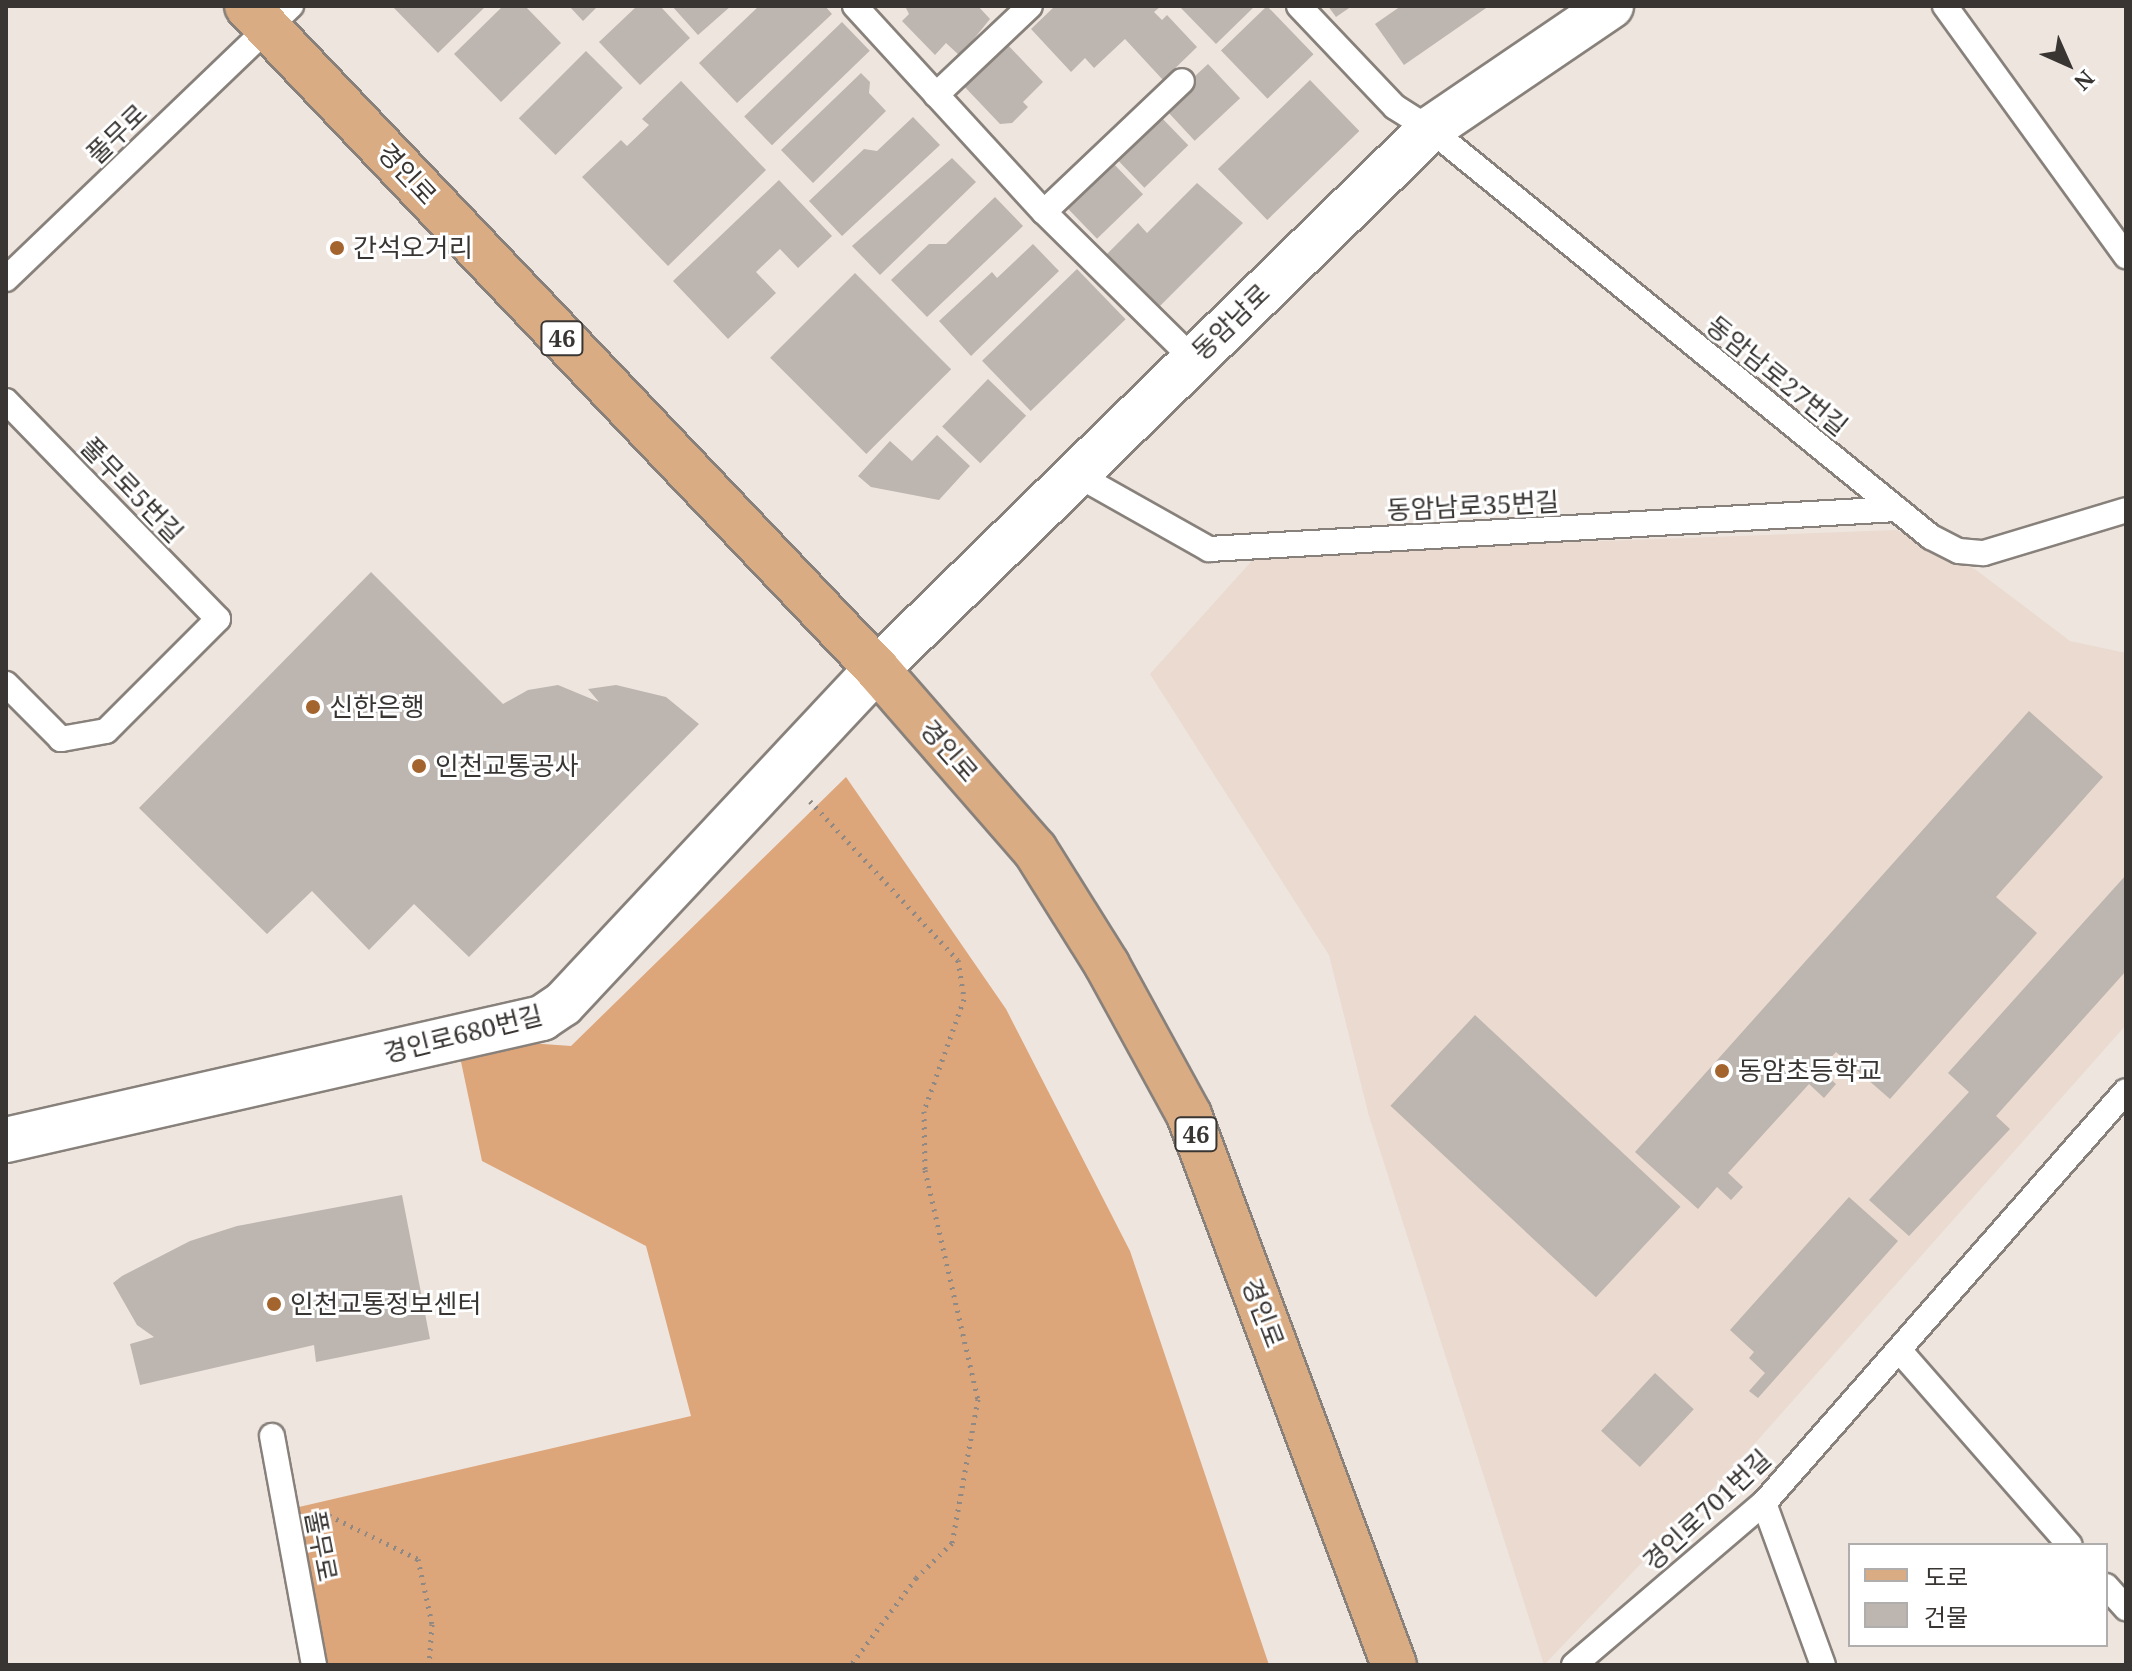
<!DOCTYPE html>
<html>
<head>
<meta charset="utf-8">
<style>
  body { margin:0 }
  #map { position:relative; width:2132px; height:1671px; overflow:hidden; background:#eee5df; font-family:"Noto Serif","Noto Sans KR",serif }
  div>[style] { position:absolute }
  .built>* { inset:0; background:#eadacf }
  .forest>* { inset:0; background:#dda57a }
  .building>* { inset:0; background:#bdb5af; transform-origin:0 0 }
  .path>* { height:5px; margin-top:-2.5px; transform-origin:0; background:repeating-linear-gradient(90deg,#8f8985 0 2px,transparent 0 8px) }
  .roads { filter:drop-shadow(2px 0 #88817b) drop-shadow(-2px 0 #88817b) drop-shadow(0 2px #88817b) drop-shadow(0 -2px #88817b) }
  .lane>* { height:24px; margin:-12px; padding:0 12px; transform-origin:12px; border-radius:12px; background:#fff }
  .secondary>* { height:44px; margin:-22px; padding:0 22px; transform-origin:22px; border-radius:22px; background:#fff }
  .primary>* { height:44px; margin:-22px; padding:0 22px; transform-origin:22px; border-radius:22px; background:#daac83 }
  .dots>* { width:22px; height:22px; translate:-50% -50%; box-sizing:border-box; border:4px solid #fff; border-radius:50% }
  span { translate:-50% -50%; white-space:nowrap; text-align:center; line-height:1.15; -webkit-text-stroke:6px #fff; paint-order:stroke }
  .shield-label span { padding:2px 6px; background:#fff; border:2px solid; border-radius:6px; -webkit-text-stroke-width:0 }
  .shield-label { font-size:24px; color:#383533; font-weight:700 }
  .street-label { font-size:26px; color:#383533 }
  .poi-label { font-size:26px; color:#383533 }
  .left { translate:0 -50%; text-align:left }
  .frame { position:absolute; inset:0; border:8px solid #383533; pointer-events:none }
  .legend { position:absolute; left:1848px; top:1543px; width:260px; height:104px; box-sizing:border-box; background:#fff; border:2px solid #afaead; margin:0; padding:10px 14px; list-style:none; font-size:24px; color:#383533 }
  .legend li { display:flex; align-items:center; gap:16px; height:40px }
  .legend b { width:40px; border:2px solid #afaead }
  .north { position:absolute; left:2028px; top:24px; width:80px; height:80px; -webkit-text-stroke:6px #fff; paint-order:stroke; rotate:135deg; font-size:22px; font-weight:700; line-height:32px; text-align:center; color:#383533 }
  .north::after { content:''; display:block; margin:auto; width:28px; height:36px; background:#383533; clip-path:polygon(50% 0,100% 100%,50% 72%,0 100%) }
</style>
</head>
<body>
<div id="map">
  <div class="built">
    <div style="clip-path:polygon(1897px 530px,1976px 570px,2070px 641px,2126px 653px,2126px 1025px,1741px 1459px,1544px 1665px,1369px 1116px,1329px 955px,1150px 674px,1258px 554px)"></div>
  </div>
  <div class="forest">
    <div style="clip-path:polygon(846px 777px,1006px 1009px,1130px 1251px,1269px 1665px,314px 1665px,286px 1510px,691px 1416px,646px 1246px,482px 1161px,456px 1038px,571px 1046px)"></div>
  </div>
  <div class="building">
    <div style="clip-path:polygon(392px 6px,486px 6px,438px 53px)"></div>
    <div style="clip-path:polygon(503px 6px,525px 6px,561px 43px,501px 102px,454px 54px)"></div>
    <div style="clip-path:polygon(569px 6px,598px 6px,583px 21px)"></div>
    <div style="clip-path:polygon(637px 6px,660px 6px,690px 38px,640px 85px,599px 42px)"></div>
    <div style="clip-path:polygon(672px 6px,731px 6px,698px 35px)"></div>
    <div style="clip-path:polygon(759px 6px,825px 6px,832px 14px,737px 103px,699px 63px)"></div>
    <div style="clip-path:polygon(905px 6px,978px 6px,990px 19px,960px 56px,946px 43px,935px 55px,902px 21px,909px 14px)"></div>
    <div style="clip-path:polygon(1055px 6px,1161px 6px,1154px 12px,1162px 20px,1167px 15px,1197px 47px,1163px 80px,1125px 39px,1094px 68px,1085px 58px,1071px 72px,1031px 29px)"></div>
    <div style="clip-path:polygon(1179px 6px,1255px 6px,1216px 44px)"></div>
    <div style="left:1267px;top:6px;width:67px;height:64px;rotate:46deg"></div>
    <div style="clip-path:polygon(1328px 6px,1352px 6px,1336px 17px)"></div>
    <div style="clip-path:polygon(1401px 6px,1489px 6px,1404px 65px,1375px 24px)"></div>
    <div style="left:842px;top:22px;width:40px;height:136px;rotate:46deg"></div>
    <div style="clip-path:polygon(1005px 42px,1043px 82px,1023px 102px,1028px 107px,1012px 123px,1000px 124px,961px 83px)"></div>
    <div style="left:586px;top:51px;width:52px;height:95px;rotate:45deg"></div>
    <div style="left:1208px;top:64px;width:47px;height:62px;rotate:47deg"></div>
    <div style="clip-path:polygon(861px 73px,870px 82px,869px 93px,886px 111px,813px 183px,781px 150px)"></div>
    <div style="left:1310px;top:80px;width:71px;height:128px;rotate:46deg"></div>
    <div style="clip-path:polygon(681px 81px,766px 170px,668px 266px,582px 177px,621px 140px,627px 146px,649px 125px,642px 119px)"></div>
    <div style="left:1157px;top:113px;width:45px;height:61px;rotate:46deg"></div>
    <div style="clip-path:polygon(913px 117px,940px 145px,842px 236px,809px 201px,864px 149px,877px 151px)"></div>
    <div style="clip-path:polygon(952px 158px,976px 182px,880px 275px,852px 246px)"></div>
    <div style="left:1109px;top:159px;width:49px;height:64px;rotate:46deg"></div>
    <div style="clip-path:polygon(779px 180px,832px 236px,798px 268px,780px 249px,756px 272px,776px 293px,728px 339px,673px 281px)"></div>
    <div style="clip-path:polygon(1197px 183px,1243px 223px,1160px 306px,1107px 254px,1138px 223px,1147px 233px)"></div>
    <div style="clip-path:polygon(995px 197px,1023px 226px,927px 317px,891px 280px,929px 244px,946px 244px)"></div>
    <div style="clip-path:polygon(1033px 244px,1059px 271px,971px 356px,939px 321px,992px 272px,997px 278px)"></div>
    <div style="left:1077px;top:269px;width:70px;height:132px;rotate:46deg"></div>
    <div style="left:855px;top:273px;width:136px;height:120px;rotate:45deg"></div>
    <div style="left:988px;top:379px;width:53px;height:66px;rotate:44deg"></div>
    <div style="clip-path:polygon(937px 435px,970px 466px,939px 500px,871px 487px,858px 476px,890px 441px,912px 461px)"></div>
    <div style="clip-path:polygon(371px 572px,503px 704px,528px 690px,558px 685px,599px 702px,588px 689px,616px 685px,666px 697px,699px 724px,469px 957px,414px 904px,369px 950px,312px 891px,267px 934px,139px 808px)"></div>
    <div style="clip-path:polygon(2029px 711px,2103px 777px,1996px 897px,2037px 933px,1890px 1099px,1836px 1052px,1820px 1070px,1836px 1084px,1824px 1098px,1809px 1084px,1728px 1173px,1743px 1187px,1731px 1200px,1717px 1187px,1698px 1209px,1635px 1152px)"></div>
    <div style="clip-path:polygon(2126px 875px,2126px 971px,1996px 1116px,2010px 1129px,1909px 1236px,1869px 1200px,1969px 1092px,1948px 1073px)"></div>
    <div style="left:1475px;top:1015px;width:281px;height:124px;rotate:43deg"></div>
    <div style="clip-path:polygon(402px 1195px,430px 1339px,316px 1362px,314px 1345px,140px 1385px,130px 1344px,154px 1337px,137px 1325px,113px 1283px,122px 1276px,190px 1241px,237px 1226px)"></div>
    <div style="clip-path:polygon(1849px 1197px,1898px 1241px,1758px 1398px,1749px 1391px,1765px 1373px,1749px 1358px,1754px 1352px,1730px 1330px)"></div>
    <div style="left:1655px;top:1373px;width:53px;height:79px;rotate:43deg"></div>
  </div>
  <div class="path">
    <div style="left:810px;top:801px;width:217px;rotate:47.1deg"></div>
    <div style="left:958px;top:960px;width:39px;rotate:81deg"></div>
    <div style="left:964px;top:999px;width:119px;rotate:109.7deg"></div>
    <div style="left:924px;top:1111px;width:59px;rotate:89deg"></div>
    <div style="left:925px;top:1170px;width:235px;rotate:77deg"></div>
    <div style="left:978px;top:1399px;width:146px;rotate:100.2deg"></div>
    <div style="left:952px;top:1543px;width:50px;rotate:135.8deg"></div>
    <div style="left:916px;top:1578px;width:109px;rotate:126.8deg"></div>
    <div style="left:322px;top:1512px;width:107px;rotate:26.1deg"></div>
    <div style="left:418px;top:1559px;width:66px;rotate:77.8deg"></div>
    <div style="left:432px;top:1624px;width:41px;rotate:94.2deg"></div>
  </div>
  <div class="roads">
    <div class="lane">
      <div style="left:855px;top:6px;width:280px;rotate:47.5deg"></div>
      <div style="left:1044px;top:212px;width:209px;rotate:44.6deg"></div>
      <div style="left:1299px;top:6px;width:139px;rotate:46.5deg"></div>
      <div style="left:1395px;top:107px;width:41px;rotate:32.2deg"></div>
      <div style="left:1430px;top:129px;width:646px;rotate:39.16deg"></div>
      <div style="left:1931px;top:537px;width:31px;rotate:27deg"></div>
      <div style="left:1959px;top:551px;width:25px;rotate:5deg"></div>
      <div style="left:1984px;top:553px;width:148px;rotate:-16.8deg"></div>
      <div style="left:1945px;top:6px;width:309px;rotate:54.1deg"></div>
      <div style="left:936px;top:95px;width:129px;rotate:-43.4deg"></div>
      <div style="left:1044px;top:212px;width:190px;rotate:-43.5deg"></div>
      <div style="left:6px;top:279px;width:395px;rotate:-43.8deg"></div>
      <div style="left:6px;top:401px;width:304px;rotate:45.8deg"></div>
      <div style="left:218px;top:619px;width:158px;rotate:135deg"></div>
      <div style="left:106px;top:731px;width:46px;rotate:169.9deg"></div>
      <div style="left:61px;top:739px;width:78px;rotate:-135deg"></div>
      <div style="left:1074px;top:473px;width:155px;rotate:29.4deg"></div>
      <div style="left:1209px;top:549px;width:688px;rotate:-3.33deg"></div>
      <div style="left:1899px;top:1350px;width:259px;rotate:48.8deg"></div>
      <div style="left:272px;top:1436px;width:233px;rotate:79.6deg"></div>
      <div style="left:1764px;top:1503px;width:172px;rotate:70deg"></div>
      <div style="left:2106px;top:1586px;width:30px;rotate:48deg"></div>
      <div style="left:1574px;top:1665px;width:250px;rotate:-40.5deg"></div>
      <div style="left:1764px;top:1503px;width:548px;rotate:-48.7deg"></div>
    </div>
    <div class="secondary">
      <div style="left:6px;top:1140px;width:550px;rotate:-12.82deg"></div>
      <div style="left:542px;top:1018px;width:25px;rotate:-34deg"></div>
      <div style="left:563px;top:1004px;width:459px;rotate:-46.9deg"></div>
      <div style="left:877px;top:669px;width:773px;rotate:-44.32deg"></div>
      <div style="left:1430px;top:129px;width:219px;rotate:-34.2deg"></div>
    </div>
    <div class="primary">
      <div style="left:247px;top:6px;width:915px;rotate:46.46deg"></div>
      <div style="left:877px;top:669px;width:240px;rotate:48.9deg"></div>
      <div style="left:1035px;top:850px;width:136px;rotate:57.9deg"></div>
      <div style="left:1107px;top:965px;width:171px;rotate:61.3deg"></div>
      <div style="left:1189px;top:1115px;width:587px;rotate:69.56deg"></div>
    </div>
  </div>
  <div class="dots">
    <div style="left:337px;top:248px;background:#a4642d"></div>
    <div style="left:313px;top:707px;background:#a4642d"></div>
    <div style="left:419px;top:766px;background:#a4642d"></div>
    <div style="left:1722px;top:1071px;background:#a4642d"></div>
    <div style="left:274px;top:1304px;background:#a4642d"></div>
  </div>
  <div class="shield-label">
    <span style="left:562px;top:338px">46</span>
    <span style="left:1196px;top:1134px">46</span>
  </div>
  <div class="street-label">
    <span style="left:117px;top:134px;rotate:-44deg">풀무로</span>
    <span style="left:407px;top:174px;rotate:47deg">경인로</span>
    <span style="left:1231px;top:322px;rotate:-44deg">동암남로</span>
    <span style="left:1777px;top:376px;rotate:39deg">동암남로27번길</span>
    <span style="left:132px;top:490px;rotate:46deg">풀무로5번길</span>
    <span style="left:1473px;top:506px;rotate:-3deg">동암남로35번길</span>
    <span style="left:949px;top:751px;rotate:49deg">경인로</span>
    <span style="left:463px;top:1034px;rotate:-14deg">경인로680번길</span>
    <span style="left:1263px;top:1313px;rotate:69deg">경인로</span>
    <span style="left:1707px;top:1510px;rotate:-43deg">경인로701번길</span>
    <span style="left:321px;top:1546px;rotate:79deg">풀무로</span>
  </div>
  <div class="poi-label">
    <span class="left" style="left:353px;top:248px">간석오거리</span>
    <span class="left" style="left:329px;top:707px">신한은행</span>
    <span class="left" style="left:435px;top:766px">인천교통공사</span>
    <span class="left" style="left:1738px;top:1071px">동암초등학교</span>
    <span class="left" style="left:290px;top:1304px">인천교통정보센터</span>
  </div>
  <div class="frame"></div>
  <ul class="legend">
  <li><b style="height:10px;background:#daac83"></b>도로</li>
  <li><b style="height:22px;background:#bdb5af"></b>건물</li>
  </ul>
  <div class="north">N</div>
</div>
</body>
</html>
